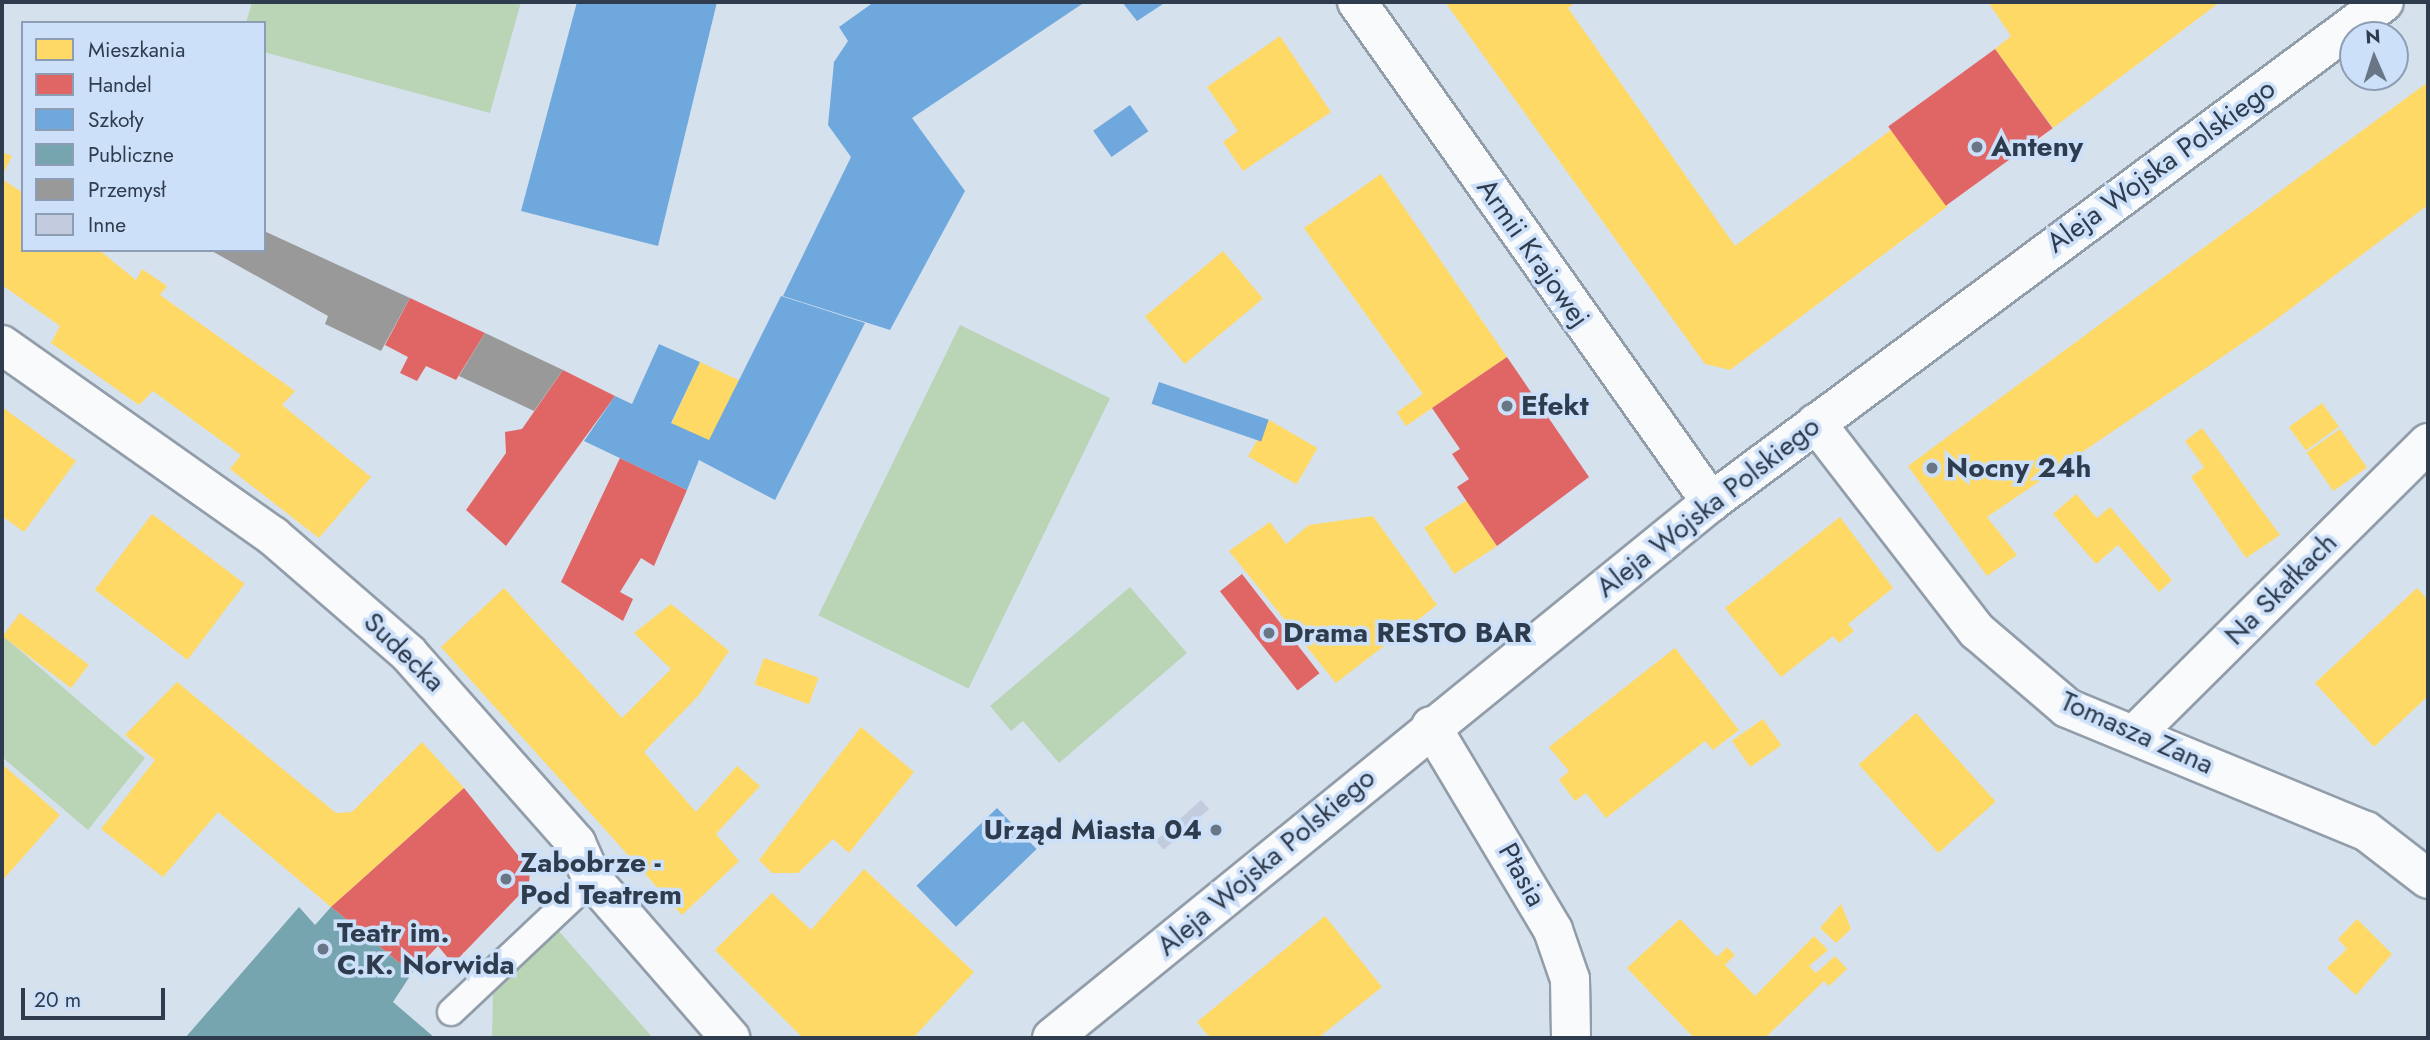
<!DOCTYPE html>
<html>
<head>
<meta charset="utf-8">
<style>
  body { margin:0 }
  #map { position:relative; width:2430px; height:1040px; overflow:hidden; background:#d6e1ee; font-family:Jost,sans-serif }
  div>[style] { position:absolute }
  .green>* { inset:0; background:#bad4b6; transform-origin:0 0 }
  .homes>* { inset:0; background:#ffd966; transform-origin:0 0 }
  .shops>* { inset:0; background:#e06666; transform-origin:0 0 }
  .schools>* { inset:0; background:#6fa8dc; transform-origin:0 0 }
  .public>* { inset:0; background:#76a5af }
  .industry>* { inset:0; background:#999 }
  .building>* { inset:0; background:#c3cbde; transform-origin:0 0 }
  .roads { filter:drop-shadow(2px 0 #929daa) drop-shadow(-2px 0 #929daa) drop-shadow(0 2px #929daa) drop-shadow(0 -2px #929daa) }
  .service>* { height:26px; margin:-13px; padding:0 13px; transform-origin:13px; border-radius:13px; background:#f9fafc }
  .minor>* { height:38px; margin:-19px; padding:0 19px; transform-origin:19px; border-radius:19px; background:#f9fafc }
  .tertiary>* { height:38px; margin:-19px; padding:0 19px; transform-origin:19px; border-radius:19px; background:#f9fafc }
  .dots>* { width:19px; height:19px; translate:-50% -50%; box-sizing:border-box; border:4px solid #cce0f9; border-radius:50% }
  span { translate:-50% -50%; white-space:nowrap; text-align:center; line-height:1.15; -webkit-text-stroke:7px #cce0f9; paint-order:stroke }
  .poi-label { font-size:28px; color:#2f3c4d; font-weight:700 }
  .left { translate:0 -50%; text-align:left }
  .right { translate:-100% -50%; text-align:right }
  .street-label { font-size:28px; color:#2f3c4d }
  .frame { position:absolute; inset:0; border:4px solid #2f3c4d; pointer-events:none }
  .legend { position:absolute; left:21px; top:21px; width:245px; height:231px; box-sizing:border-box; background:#cce0f9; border:2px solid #8d9eb4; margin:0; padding:9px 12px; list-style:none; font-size:21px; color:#2f3c4d }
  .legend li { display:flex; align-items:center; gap:14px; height:35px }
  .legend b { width:35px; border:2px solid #8d9eb4 }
  .north { position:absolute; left:2339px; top:21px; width:70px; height:70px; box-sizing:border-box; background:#cce0f9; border:2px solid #8d9eb4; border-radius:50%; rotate:357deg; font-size:19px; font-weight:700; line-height:28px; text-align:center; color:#2f3c4d }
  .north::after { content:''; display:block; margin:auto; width:24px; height:32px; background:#697685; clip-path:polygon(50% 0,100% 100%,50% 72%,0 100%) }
  .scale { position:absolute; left:21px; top:988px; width:144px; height:32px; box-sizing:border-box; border:4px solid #2f3c4d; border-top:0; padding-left:9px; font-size:21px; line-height:24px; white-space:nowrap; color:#2f3c4d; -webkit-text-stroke:5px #cce0f9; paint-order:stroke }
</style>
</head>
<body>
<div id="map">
  <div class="green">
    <div style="clip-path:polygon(252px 2px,521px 2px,490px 113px,264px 52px,264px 23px,246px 23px)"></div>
    <div style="left:960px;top:325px;width:167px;height:323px;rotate:26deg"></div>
    <div style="clip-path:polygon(1130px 587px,1187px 653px,1059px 763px,1023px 721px,1011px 731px,990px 706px)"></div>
    <div style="clip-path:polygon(2px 635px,145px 758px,88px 830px,2px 757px)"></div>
    <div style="clip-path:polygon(557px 929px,653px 1038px,492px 1038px,493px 994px)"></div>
  </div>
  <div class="homes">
    <div style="clip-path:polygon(1445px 2px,1576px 2px,1568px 8px,1735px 246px,1891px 130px,1948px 206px,1730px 370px,1705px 364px)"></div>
    <div style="clip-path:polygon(1988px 2px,2220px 2px,2053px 128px,1995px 49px,2011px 36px)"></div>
    <div style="clip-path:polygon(1280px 36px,1331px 112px,1243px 171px,1223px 142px,1238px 131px,1207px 87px)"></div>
    <div style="clip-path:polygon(2428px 82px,2428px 205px,2266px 327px,1987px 517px,2017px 555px,1987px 576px,1908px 466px)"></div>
    <div style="clip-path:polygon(2px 152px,12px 156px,2px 176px)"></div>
    <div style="clip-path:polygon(1381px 174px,1507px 357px,1406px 426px,1397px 412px,1423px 394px,1304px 228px)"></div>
    <div style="clip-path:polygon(2px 179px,23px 193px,23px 250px,99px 250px,136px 280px,142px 269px,167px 286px,160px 295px,295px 391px,282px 405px,371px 477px,319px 538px,230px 469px,241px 455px,153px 391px,139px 405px,51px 343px,60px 326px,2px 285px)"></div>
    <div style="left:1223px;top:251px;width:62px;height:102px;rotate:50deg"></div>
    <div style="left:700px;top:362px;width:43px;height:68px;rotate:25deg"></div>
    <div style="left:2322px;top:403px;width:29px;height:41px;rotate:54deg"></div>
    <div style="clip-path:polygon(2px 407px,76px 461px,24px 532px,2px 516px)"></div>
    <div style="left:1269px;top:420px;width:56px;height:42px;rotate:30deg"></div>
    <div style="clip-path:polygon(2202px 428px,2280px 535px,2246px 558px,2191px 477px,2204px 467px,2185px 441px)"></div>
    <div style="left:2340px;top:429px;width:47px;height:41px;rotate:55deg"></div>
    <div style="clip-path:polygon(2076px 494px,2097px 518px,2110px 507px,2172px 580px,2159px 592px,2118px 545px,2096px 564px,2053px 514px)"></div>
    <div style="left:1467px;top:500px;width:55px;height:51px;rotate:57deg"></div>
    <div style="left:152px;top:514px;width:116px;height:95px;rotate:37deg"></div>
    <div style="clip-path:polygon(1373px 516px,1437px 605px,1336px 683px,1229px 551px,1270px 522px,1286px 544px,1309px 525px)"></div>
    <div style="clip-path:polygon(1840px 517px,1893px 588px,1848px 624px,1854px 631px,1839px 643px,1833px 636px,1781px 677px,1725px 608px)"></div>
    <div style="clip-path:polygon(504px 588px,622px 718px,671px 669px,634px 633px,671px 604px,729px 651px,699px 695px,644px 752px,696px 812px,737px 766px,760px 786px,716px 834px,739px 861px,682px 915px,441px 647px)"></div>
    <div style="clip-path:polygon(2417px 588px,2428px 600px,2428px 696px,2374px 747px,2315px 683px)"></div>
    <div style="left:20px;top:613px;width:86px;height:29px;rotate:37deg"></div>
    <div style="clip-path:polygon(1675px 648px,1739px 730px,1713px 750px,1705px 741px,1606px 818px,1586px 793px,1575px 801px,1559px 780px,1569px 771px,1549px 747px)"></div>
    <div style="left:764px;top:658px;width:58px;height:28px;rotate:20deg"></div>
    <div style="clip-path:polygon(177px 682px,336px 813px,352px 812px,422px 742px,464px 788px,331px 907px,218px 812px,163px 877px,101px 829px,155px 760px,125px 735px)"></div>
    <div style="left:1916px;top:713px;width:119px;height:77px;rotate:48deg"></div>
    <div style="left:1763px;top:719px;width:32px;height:38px;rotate:55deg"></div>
    <div style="clip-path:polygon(861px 727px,914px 772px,849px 853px,833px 839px,798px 873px,772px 873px,759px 860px)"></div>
    <div style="clip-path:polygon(2px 764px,60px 815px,2px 881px)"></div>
    <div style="clip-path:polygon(864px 869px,974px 972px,913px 1038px,803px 1038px,715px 950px,772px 893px,811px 930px)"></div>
    <div style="clip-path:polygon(1841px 904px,1851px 929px,1836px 943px,1820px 928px)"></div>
    <div style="clip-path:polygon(1325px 916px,1382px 987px,1318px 1038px,1210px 1038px,1197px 1022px)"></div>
    <div style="clip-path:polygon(1680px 919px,1717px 957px,1727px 947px,1735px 955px,1725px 965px,1755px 996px,1814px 936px,1828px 950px,1809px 966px,1816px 973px,1835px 956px,1847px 969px,1829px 986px,1824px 981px,1765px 1038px,1694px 1038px,1627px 968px)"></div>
    <div style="clip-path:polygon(2357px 919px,2392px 954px,2356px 995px,2327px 968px,2347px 949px,2338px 939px)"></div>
  </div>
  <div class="shops">
    <div style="left:1995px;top:49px;width:98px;height:132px;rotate:54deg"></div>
    <div style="clip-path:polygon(410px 298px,485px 333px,456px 380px,426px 366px,417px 381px,400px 373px,408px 357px,385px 345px)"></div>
    <div style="clip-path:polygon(1507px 357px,1589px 477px,1497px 546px,1457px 487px,1469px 479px,1452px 454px,1460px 449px,1432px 408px)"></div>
    <div style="clip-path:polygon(563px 370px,615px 396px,506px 546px,466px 510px,506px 453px,505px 432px,522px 429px)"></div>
    <div style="clip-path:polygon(620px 458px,687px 490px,654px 566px,641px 558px,620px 592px,633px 599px,623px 621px,561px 582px)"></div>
    <div style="left:1242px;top:574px;width:126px;height:28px;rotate:52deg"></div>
    <div style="clip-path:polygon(464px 788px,530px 870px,529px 885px,453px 964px,438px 946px,412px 973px,331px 907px)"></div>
  </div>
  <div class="schools">
    <div style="clip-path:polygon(577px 2px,717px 2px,658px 246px,521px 211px)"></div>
    <div style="clip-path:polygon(874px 2px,1085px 2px,912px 118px,965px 191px,890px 330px,783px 296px,851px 157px,828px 125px,834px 62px,848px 41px,839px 27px)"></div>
    <div style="clip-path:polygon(1122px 2px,1166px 2px,1137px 21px)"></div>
    <div style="left:1130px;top:105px;width:32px;height:45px;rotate:55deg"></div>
    <div style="clip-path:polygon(781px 296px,865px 323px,775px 500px,699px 460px,687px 490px,584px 441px,615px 396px,632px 404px,659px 344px,700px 362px,671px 423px,709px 440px)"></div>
    <div style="left:1159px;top:382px;width:116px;height:23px;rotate:19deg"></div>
    <div style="left:997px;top:808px;width:57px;height:112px;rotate:46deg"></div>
  </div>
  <div class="public">
    <div style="clip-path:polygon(299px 907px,315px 925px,331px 907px,412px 973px,393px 1002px,435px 1038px,185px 1038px)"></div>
  </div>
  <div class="industry">
    <div style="clip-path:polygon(264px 231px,410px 298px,381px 351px,325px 324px,328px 316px,210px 250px,264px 250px)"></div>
    <div style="clip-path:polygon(485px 333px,563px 370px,534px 411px,459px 376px)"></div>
  </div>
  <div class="building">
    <div style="left:1201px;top:800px;width:12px;height:61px;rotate:48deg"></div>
  </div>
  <div class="roads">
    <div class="service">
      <div style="left:451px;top:1012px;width:194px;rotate:-43.3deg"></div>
    </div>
    <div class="minor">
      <div style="left:1357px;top:2px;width:613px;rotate:54.7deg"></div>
      <div style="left:1816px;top:423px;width:263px;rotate:52.3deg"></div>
      <div style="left:1977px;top:631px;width:118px;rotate:40.5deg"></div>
      <div style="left:2067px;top:708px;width:323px;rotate:22.4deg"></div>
      <div style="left:2366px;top:831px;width:78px;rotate:37.7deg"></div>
      <div style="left:1431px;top:726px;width:238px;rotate:59.1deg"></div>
      <div style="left:1553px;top:930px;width:52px;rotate:70.9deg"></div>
      <div style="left:1570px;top:979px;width:59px;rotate:89deg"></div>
      <div style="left:2135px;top:734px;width:413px;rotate:-44.8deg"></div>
    </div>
    <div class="tertiary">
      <div style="left:2px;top:345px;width:332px;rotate:35.2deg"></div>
      <div style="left:273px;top:536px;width:179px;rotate:40.9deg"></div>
      <div style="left:408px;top:653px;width:254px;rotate:48.5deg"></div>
      <div style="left:576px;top:843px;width:39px;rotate:66deg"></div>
      <div style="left:592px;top:879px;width:211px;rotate:49deg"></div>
      <div style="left:1052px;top:1038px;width:849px;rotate:-39.12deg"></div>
      <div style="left:1711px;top:502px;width:838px;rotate:-36.61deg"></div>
    </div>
  </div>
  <div class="dots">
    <div style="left:1977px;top:147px;background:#697685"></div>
    <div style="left:1507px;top:406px;background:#697685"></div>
    <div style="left:1932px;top:468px;background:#697685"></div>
    <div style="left:1269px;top:633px;background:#697685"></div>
    <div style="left:1216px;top:830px;background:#697685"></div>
    <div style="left:506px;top:879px;background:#697685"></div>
    <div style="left:323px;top:949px;background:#697685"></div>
  </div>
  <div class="poi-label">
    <span class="left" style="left:1991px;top:147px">Anteny</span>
    <span class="left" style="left:1521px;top:406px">Efekt</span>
    <span class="left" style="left:1946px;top:468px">Nocny 24h</span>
    <span class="left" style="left:1283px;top:633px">Drama RESTO BAR</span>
    <span class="right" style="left:1202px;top:830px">Urząd Miasta 04</span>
    <span class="left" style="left:520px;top:879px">Zabobrze -<br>Pod Teatrem</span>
    <span class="left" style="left:337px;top:949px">Teatr im.<br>C.K. Norwida</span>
  </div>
  <div class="street-label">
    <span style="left:2161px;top:166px;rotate:-36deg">Aleja Wojska Polskiego</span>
    <span style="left:1533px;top:253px;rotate:55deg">Armii Krajowej</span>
    <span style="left:1708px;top:507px;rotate:-38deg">Aleja Wojska Polskiego</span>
    <span style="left:2281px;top:589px;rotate:-45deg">Na Skałkach</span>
    <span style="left:404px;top:652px;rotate:44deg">Sudecka</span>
    <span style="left:2137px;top:733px;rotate:24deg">Tomasza Zana</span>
    <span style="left:1266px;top:862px;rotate:-40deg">Aleja Wojska Polskiego</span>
    <span style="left:1522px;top:875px;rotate:61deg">Ptasia</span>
  </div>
  <div class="frame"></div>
  <ul class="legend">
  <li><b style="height:19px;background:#ffd966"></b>Mieszkania</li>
  <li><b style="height:19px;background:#e06666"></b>Handel</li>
  <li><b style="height:19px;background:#6fa8dc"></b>Szkoły</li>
  <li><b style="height:19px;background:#76a5af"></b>Publiczne</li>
  <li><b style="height:19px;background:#999"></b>Przemysł</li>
  <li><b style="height:19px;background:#c3cbde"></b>Inne</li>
  </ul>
  <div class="north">N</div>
  <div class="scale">20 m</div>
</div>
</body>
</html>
